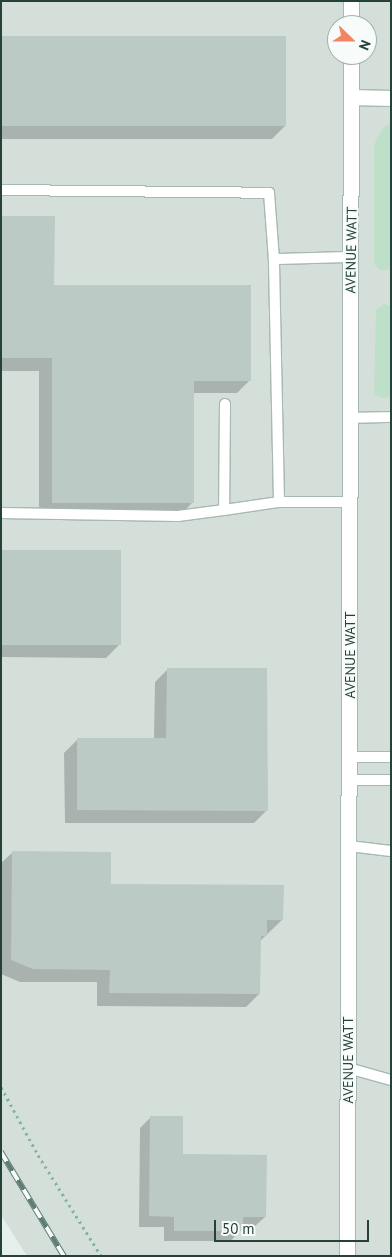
<!DOCTYPE html>
<html>
<head>
<meta charset="utf-8">
<style>
  body { margin:0 }
  #map { position:relative; width:392px; height:1257px; overflow:hidden; background:#e6efeb; font-family:"PT Sans",sans-serif }
  div>[style] { position:absolute }
  .built>* { inset:0; background:#d4dfda }
  .green>* { inset:0; background:#bfe0c8 }
  .shadow>* { inset:0; background:#0003 }
  .building>* { inset:0; background:#bbcac4; transform-origin:0 0 }
  .path>* { height:3px; margin-top:-1.5px; transform-origin:0; background:repeating-linear-gradient(90deg,#86b3a5 0 2.5px,transparent 0 6.5px) }
  .roads { filter:drop-shadow(1px 0 #a8b8b2) drop-shadow(-1px 0 #a8b8b2) drop-shadow(0 1px #a8b8b2) drop-shadow(0 -1px #a8b8b2) }
  .lane>* { height:10px; margin:-5px; padding:0 5px; transform-origin:5px; border-radius:5px; background:#fff }
  .street>* { height:15px; margin:-7.5px; padding:0 7.5px; transform-origin:7.5px; border-radius:7.5px; background:#fff }
  .secondary>* { height:15px; margin:-7.5px; padding:0 7.5px; transform-origin:7.5px; border-radius:7.5px; background:#fff }
  .rail>* { height:5.5px; margin-top:-2.75px; transform-origin:0; background:repeating-linear-gradient(90deg,#f7fbf9 0 11px,#5f7d75 0 22px); box-sizing:border-box; border-block:1px solid #5f7d75 }
  span { translate:-50% -50%; white-space:nowrap; text-align:center; line-height:1.15; -webkit-text-stroke:4px #f7fbf9; paint-order:stroke }
  .street-label { font-size:14px; color:#24423a }
  .frame { position:absolute; inset:0; border:2px solid #24423a; pointer-events:none }
  .north { position:absolute; left:327px; top:15px; width:50px; height:50px; box-sizing:border-box; background:#f7fbf9; border:1px solid #a3b1ad; border-radius:50%; rotate:112deg; font-size:14px; font-weight:700; line-height:20px; text-align:center; color:#24423a }
  .north::after { content:''; display:block; margin:auto; width:18px; height:22px; background:#f4845f; clip-path:polygon(50% 0,100% 100%,50% 72%,0 100%) }
  .scale { position:absolute; left:214px; top:1220px; width:155px; height:22px; box-sizing:border-box; border:2px solid #24423a; border-top:0; padding-left:6px; font-size:15px; line-height:18px; white-space:nowrap; color:#24423a; -webkit-text-stroke:4px #f7fbf9; paint-order:stroke }
</style>
</head>
<body>
<div id="map">
  <div class="built">
    <div style="clip-path:polygon(evenodd,1px 1px,391px 1px,391px 1256px,27px 1256px,1px 1215px,1px 1px,337px 25px,367px 25px,367px 55px,337px 55px,337px 25px)"></div>
  </div>
  <div class="green">
    <div style="clip-path:polygon(391px 122px,391px 270px,380px 270px,374px 264px,374px 145px,382px 129px)"></div>
    <div style="clip-path:polygon(384px 304px,391px 306px,391px 397px,383px 398px,374px 395px,376px 310px)"></div>
  </div>
  <div class="shadow">
    <div style="clip-path:polygon(1px 38px,285px 126px,272px 139px,1px 139px)"></div>
    <div style="clip-path:polygon(1px 217px,53px 286px,250px 380px,237px 393px,193px 393px,193px 502px,180px 515px,39px 515px,39px 371px,1px 371px)"></div>
    <div style="clip-path:polygon(1px 551px,119px 645px,106px 658px,1px 657px)"></div>
    <div style="clip-path:polygon(168px 669px,267px 810px,254px 823px,65px 823px,64px 753px,77px 740px,154px 739px,155px 682px)"></div>
    <div style="clip-path:polygon(12px 853px,110px 885px,282px 920px,259px 942px,259px 994px,246px 1007px,97px 1006px,97px 982px,20px 982px,1px 974px,1px 863px)"></div>
    <div style="clip-path:polygon(151px 1117px,181px 1155px,265px 1217px,254px 1227px,242px 1227px,231px 1241px,164px 1241px,164px 1227px,139px 1227px,140px 1128px)"></div>
  </div>
  <div class="building">
    <div style="left:1px;top:36px;width:285px;height:90px"></div>
    <div style="clip-path:polygon(1px 216px,55px 216px,54px 285px,251px 285px,251px 381px,194px 381px,194px 503px,52px 503px,52px 358px,1px 358px)"></div>
    <div style="left:1px;top:550px;width:120px;height:95px"></div>
    <div style="clip-path:polygon(167px 668px,267px 668px,268px 811px,77px 810px,77px 738px,166px 738px)"></div>
    <div style="clip-path:polygon(12px 851px,111px 852px,111px 884px,284px 885px,283px 920px,267px 920px,267px 936px,261px 936px,260px 994px,109px 993px,110px 970px,33px 969px,11px 960px)"></div>
    <div style="clip-path:polygon(150px 1116px,183px 1116px,183px 1154px,267px 1155px,266px 1217px,243px 1217px,243px 1231px,174px 1231px,174px 1217px,149px 1216px)"></div>
  </div>
  <div class="path">
    <div style="left:1px;top:1087px;width:77px;rotate:61.4deg"></div>
    <div style="left:38px;top:1155px;width:119px;rotate:58deg"></div>
  </div>
  <div class="roads">
    <div class="lane">
      <div style="left:1px;top:190px;width:268px;rotate:0.6deg"></div>
      <div style="left:269px;top:193px;width:66px;rotate:85.7deg"></div>
      <div style="left:225px;top:404px;width:106px;rotate:90.5deg"></div>
      <div style="left:224px;top:510px;width:56px;rotate:-8.3deg"></div>
      <div style="left:350px;top:418px;width:41px;rotate:-1.4deg"></div>
      <div style="left:350px;top:502px;width:71px;rotate:180deg"></div>
      <div style="left:279px;top:502px;width:243px;rotate:-91.2deg"></div>
      <div style="left:274px;top:259px;width:77px;rotate:-1.5deg"></div>
      <div style="left:1px;top:513px;width:177px;rotate:1deg"></div>
      <div style="left:178px;top:516px;width:46px;rotate:-7.4deg"></div>
      <div style="left:350px;top:757px;width:41px"></div>
      <div style="left:349px;top:780px;width:42px"></div>
      <div style="left:349px;top:846px;width:42px;rotate:6.8deg"></div>
      <div style="left:348px;top:1068px;width:45px;rotate:15.6deg"></div>
    </div>
    <div class="street">
      <div style="left:351px;top:97px;width:40px;rotate:1.4deg"></div>
    </div>
    <div class="secondary">
      <div style="left:351px;top:1px;width:24px;rotate:90deg"></div>
      <div style="left:347px;top:1256px;width:1201px;rotate:-89.81deg"></div>
    </div>
  </div>
  <div class="rail">
    <div style="left:1px;top:1152px;width:122px;rotate:58.8deg"></div>
  </div>
  <div class="street-label">
    <span style="left:351px;top:250px;rotate:-89deg">AVENUE WATT</span>
    <span style="left:350px;top:655px;rotate:-90deg">AVENUE WATT</span>
    <span style="left:348px;top:1060px;rotate:-90deg">AVENUE WATT</span>
  </div>
  <div class="frame"></div>
  <div class="north">N</div>
  <div class="scale">50 m</div>
</div>
</body>
</html>
